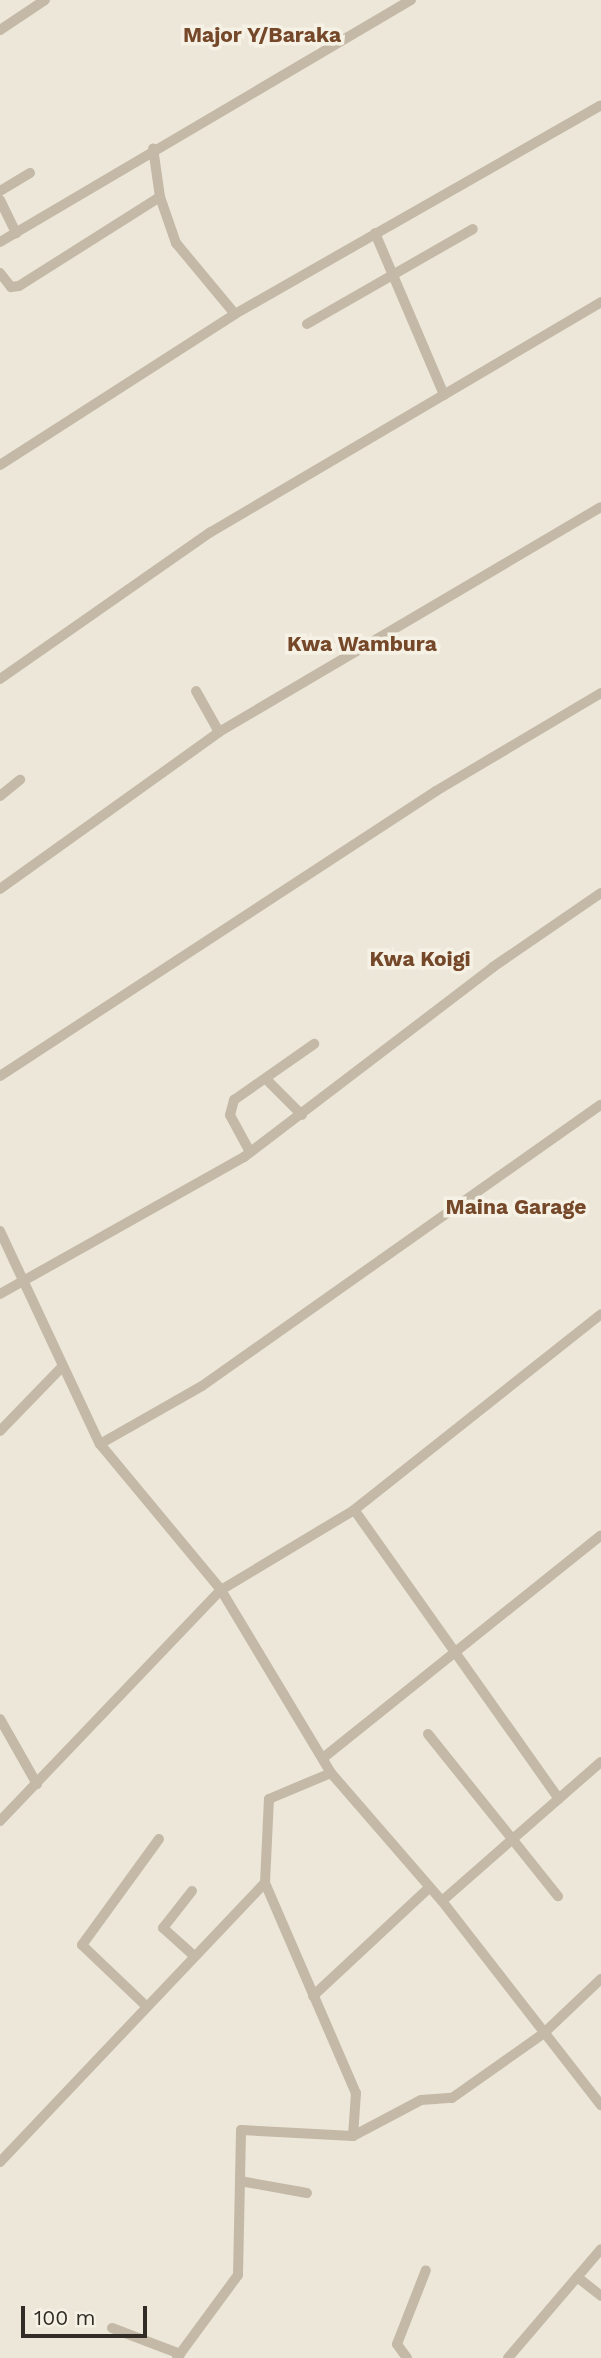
<!DOCTYPE html>
<html>
<head>
<meta charset="utf-8">
<style>
  body { margin:0 }
  #map { position:relative; width:601px; height:2358px; overflow:hidden; background:#ede7d9; font-family:"Work Sans",sans-serif }
  div>[style] { position:absolute }
  .minor>* { height:10px; margin:-5px; padding:0 5px; transform-origin:5px; border-radius:5px; background:#c4b9a7 }
  span { translate:-50% -50%; white-space:nowrap; text-align:center; line-height:1.15; -webkit-text-stroke:7px #f6f1e5; paint-order:stroke }
  .quarter-label { font-size:21px; color:#76482a; font-weight:700 }
  .scale { position:absolute; left:21px; top:2306px; width:126px; height:32px; box-sizing:border-box; border:4px solid #312c26; border-top:0; padding-left:9px; font-size:21px; line-height:24px; white-space:nowrap; color:#312c26; -webkit-text-stroke:5px #f6f1e5; paint-order:stroke }
</style>
</head>
<body>
<div id="map">
  <div class="minor">
    <div style="left:0;top:30px;width:54px;rotate:-33.7deg"></div>
    <div style="left:0;top:191px;width:35px;rotate:-31deg"></div>
    <div style="left:160px;top:197px;width:49px;rotate:70.8deg"></div>
    <div style="left:176px;top:243px;width:92px;rotate:50.3deg"></div>
    <div style="left:0;top:200px;width:37px;rotate:64deg"></div>
    <div style="left:375px;top:233px;width:176px;rotate:66.9deg"></div>
    <div style="left:0;top:242px;width:477px;rotate:-30.5deg"></div>
    <div style="left:0;top:273px;width:18px;rotate:52deg"></div>
    <div style="left:11px;top:287px;width:8px;rotate:-7deg"></div>
    <div style="left:19px;top:286px;width:167px;rotate:-32.3deg"></div>
    <div style="left:160px;top:197px;width:49px;rotate:-98.1deg"></div>
    <div style="left:307px;top:324px;width:191px;rotate:-29.8deg"></div>
    <div style="left:0;top:465px;width:279px;rotate:-32.7deg"></div>
    <div style="left:235px;top:314px;width:421px;rotate:-29.7deg"></div>
    <div style="left:0;top:679px;width:257px;rotate:-34.9deg"></div>
    <div style="left:211px;top:532px;width:453px;rotate:-30.5deg"></div>
    <div style="left:219px;top:732px;width:443px;rotate:-30.5deg"></div>
    <div style="left:0;top:796px;width:26px;rotate:-39deg"></div>
    <div style="left:0;top:889px;width:269px;rotate:-35.6deg"></div>
    <div style="left:219px;top:732px;width:47px;rotate:-119.3deg"></div>
    <div style="left:0;top:1076px;width:521px;rotate:-33.17deg"></div>
    <div style="left:436px;top:791px;width:192px;rotate:-30.7deg"></div>
    <div style="left:268px;top:1081px;width:48px;rotate:45deg"></div>
    <div style="left:250px;top:1152px;width:42px;rotate:-118.4deg"></div>
    <div style="left:230px;top:1115px;width:16px;rotate:-75deg"></div>
    <div style="left:234px;top:1100px;width:98px;rotate:-35deg"></div>
    <div style="left:0;top:1231px;width:235px;rotate:64.9deg"></div>
    <div style="left:100px;top:1444px;width:190px;rotate:50.3deg"></div>
    <div style="left:221px;top:1590px;width:214px;rotate:59deg"></div>
    <div style="left:331px;top:1773px;width:169px;rotate:49.1deg"></div>
    <div style="left:442px;top:1901px;width:259px;rotate:52.1deg"></div>
    <div style="left:0;top:1294px;width:280px;rotate:-29.3deg"></div>
    <div style="left:244px;top:1157px;width:313px;rotate:-37.3deg"></div>
    <div style="left:493px;top:967px;width:131px;rotate:-34.4deg"></div>
    <div style="left:0;top:1431px;width:88px;rotate:-45.9deg"></div>
    <div style="left:100px;top:1444px;width:117px;rotate:-29.6deg"></div>
    <div style="left:202px;top:1386px;width:488px;rotate:-35.2deg"></div>
    <div style="left:0;top:1719px;width:75px;rotate:60.4deg"></div>
    <div style="left:428px;top:1734px;width:208px;rotate:51.3deg"></div>
    <div style="left:323px;top:1758px;width:356px;rotate:-38.7deg"></div>
    <div style="left:559px;top:1799px;width:354px;rotate:-125.3deg"></div>
    <div style="left:354px;top:1510px;width:315px;rotate:-38.4deg"></div>
    <div style="left:0;top:1821px;width:320px;rotate:-46.3deg"></div>
    <div style="left:221px;top:1590px;width:155px;rotate:-31deg"></div>
    <div style="left:265px;top:1883px;width:229px;rotate:66.6deg"></div>
    <div style="left:356px;top:2093px;width:43px;rotate:94deg"></div>
    <div style="left:442px;top:1901px;width:211px;rotate:-41.2deg"></div>
    <div style="left:192px;top:1954px;width:39px;rotate:-138deg"></div>
    <div style="left:163px;top:1928px;width:47px;rotate:-51.9deg"></div>
    <div style="left:313px;top:1996px;width:158px;rotate:-43deg"></div>
    <div style="left:145px;top:2005px;width:87px;rotate:-136.4deg"></div>
    <div style="left:82px;top:1945px;width:131px;rotate:-54deg"></div>
    <div style="left:0;top:2162px;width:385px;rotate:-46.5deg"></div>
    <div style="left:265px;top:1883px;width:84px;rotate:-87.3deg"></div>
    <div style="left:269px;top:1799px;width:67px;rotate:-22.8deg"></div>
    <div style="left:240px;top:2181px;width:68px;rotate:10.2deg"></div>
    <div style="left:577px;top:2277px;width:31px;rotate:38deg"></div>
    <div style="left:112px;top:2328px;width:73px;rotate:20.9deg"></div>
    <div style="left:177px;top:2358px;width:103px;rotate:-53.7deg"></div>
    <div style="left:238px;top:2275px;width:145px;rotate:-88.8deg"></div>
    <div style="left:241px;top:2130px;width:112px;rotate:3.1deg"></div>
    <div style="left:353px;top:2136px;width:77px;rotate:-27.9deg"></div>
    <div style="left:421px;top:2100px;width:31px;rotate:-4deg"></div>
    <div style="left:452px;top:2098px;width:113px;rotate:-35.2deg"></div>
    <div style="left:544px;top:2033px;width:79px;rotate:-43.5deg"></div>
    <div style="left:407px;top:2358px;width:17px;rotate:-126deg"></div>
    <div style="left:397px;top:2344px;width:79px;rotate:-68.6deg"></div>
    <div style="left:508px;top:2358px;width:143px;rotate:-49.5deg"></div>
  </div>
  <div class="quarter-label">
    <span style="left:262px;top:35px">Major Y/Baraka</span>
    <span style="left:362px;top:644px">Kwa Wambura</span>
    <span style="left:420px;top:959px">Kwa Koigi</span>
    <span style="left:516px;top:1207px">Maina Garage</span>
  </div>
  <div class="scale">100 m</div>
</div>
</body>
</html>
